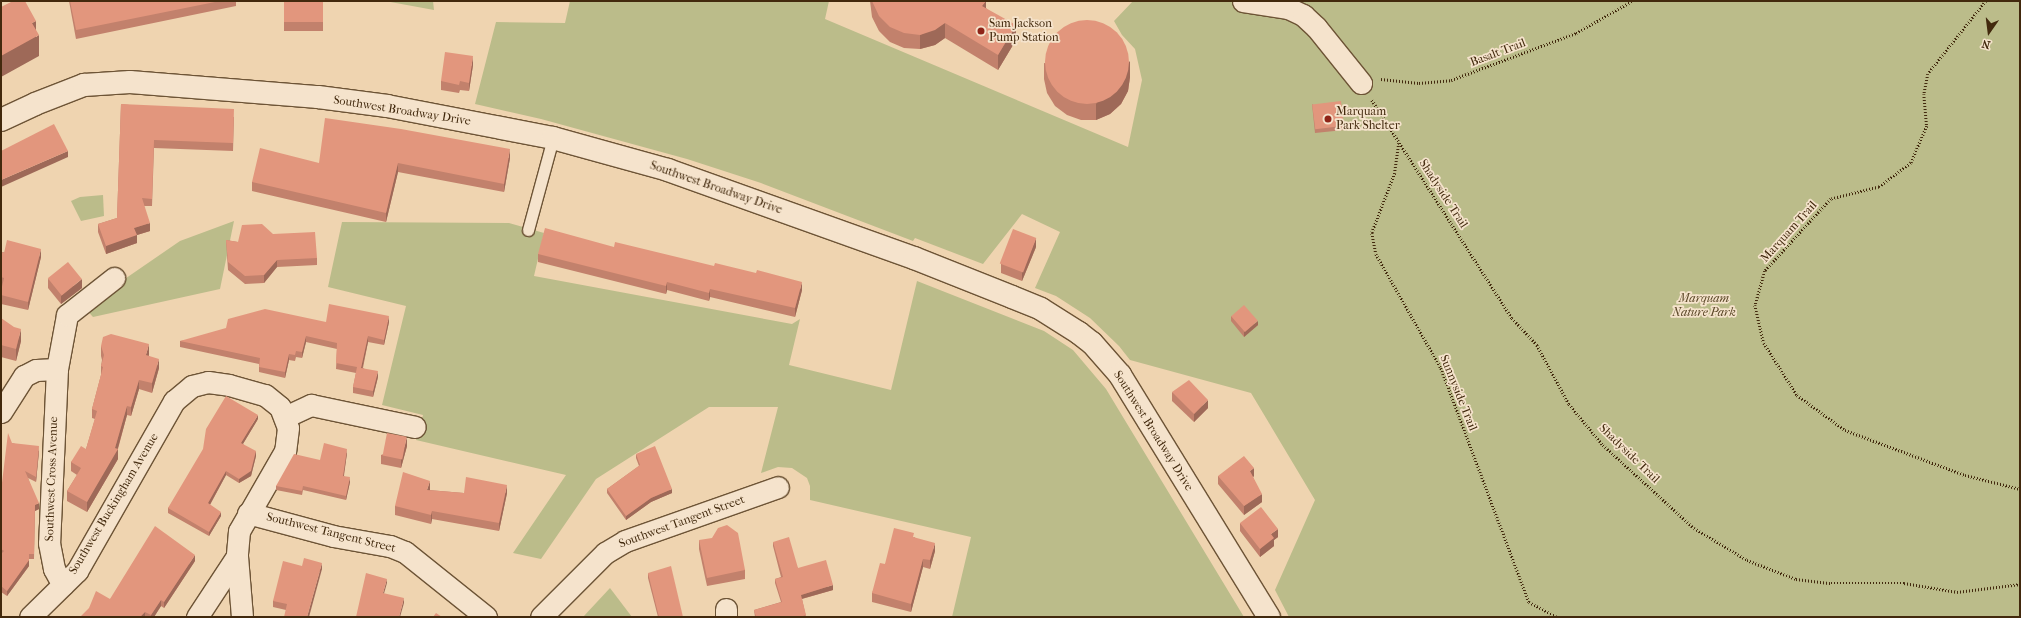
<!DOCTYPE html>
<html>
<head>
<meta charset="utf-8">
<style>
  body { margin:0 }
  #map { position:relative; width:2021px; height:618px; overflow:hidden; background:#efd4b0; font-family:"IM FELL French Canon",serif }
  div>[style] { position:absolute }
  .green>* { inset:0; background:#bbbc8a }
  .path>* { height:2.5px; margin-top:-1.25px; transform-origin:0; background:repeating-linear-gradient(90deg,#42290d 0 1px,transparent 0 3px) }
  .roads { filter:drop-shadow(1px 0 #6d5436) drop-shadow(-1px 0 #6d5436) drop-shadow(0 1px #6d5436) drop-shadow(0 -1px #6d5436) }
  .service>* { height:11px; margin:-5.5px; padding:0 5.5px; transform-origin:5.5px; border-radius:5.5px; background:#f5e3cc }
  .minor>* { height:21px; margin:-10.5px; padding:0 10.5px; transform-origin:10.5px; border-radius:10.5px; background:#f5e3cc }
  .tertiary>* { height:22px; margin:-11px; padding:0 11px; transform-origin:11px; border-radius:11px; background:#f5e3cc }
  .wall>* { inset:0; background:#c2816c; transform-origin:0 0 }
  .shaded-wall>* { inset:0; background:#9e6958 }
  .building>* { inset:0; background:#e2967d; transform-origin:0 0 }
  .round { border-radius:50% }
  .dots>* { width:11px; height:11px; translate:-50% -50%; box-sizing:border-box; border:2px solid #f5e3cc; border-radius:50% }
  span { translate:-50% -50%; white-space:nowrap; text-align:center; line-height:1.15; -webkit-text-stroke:3.5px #f5e3cc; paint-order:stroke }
  .poi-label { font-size:12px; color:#42290d }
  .left { translate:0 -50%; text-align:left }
  .street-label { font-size:12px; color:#42290d }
  .park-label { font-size:12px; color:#5a4626; font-style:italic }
  .frame { position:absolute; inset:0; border:2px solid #42290d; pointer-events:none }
  .north { position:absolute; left:1969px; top:12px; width:40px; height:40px; -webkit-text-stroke:3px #f5e3cc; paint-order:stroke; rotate:194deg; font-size:11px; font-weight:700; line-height:16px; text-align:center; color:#42290d }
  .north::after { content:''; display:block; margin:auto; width:14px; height:18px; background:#42290d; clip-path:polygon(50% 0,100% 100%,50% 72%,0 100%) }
</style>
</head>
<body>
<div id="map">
  <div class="green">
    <div style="clip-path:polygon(385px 1px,433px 1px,434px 10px)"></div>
    <div style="clip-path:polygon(570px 1px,829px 1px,825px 19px,1128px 147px,1142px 80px,1135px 49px,1122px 35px,1114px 21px,1133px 1px,2020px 1px,2020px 617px,1289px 617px,1275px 590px,1315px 500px,1251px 393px,1130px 360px,1119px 346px,1090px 318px,1056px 296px,1035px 288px,1060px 232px,1022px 214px,983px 264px,915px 238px,913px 241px,761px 183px,687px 159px,541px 119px,475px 104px,496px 22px,565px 23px)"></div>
    <div style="clip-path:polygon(103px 195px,104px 216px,81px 221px,71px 201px,80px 197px)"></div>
    <div style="clip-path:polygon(234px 221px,220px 289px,93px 317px,84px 307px,180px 241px)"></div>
    <div style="clip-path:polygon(342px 222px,509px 223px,544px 233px,534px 276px,792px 324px,800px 319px,789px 365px,891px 390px,917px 281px,1044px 331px,1073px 350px,1106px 389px,1244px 617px,952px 617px,971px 537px,810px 500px,810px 486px,807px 478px,792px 468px,778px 467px,761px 473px,778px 407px,709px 407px,596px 479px,541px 559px,513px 553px,566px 475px,416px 440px,423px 415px,382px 405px,406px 306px,328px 287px)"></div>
    <div style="clip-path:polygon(610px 588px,632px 617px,583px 617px)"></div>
  </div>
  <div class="path">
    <div style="left:1986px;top:1px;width:93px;rotate:128.5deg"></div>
    <div style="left:1928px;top:74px;width:20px;rotate:101deg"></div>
    <div style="left:1924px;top:94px;width:32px;rotate:85deg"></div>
    <div style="left:1927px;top:126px;width:40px;rotate:113.4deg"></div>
    <div style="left:1911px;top:163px;width:40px;rotate:143deg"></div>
    <div style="left:1879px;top:187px;width:49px;rotate:166deg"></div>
    <div style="left:1831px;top:199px;width:98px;rotate:132.5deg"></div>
    <div style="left:1765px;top:271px;width:35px;rotate:106deg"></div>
    <div style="left:1755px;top:305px;width:39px;rotate:77deg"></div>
    <div style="left:1764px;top:343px;width:62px;rotate:57.6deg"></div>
    <div style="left:1797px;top:395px;width:59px;rotate:36.1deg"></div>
    <div style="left:1845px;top:430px;width:128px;rotate:20.6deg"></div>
    <div style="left:1965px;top:475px;width:57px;rotate:14.3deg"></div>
    <div style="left:1381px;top:79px;width:38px;rotate:6deg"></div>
    <div style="left:1419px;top:83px;width:32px;rotate:-5deg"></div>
    <div style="left:1451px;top:80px;width:134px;rotate:-20.6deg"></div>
    <div style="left:1576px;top:33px;width:64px;rotate:-29.7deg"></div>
    <div style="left:1372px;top:100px;width:259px;rotate:57.3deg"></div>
    <div style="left:1512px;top:318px;width:37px;rotate:47deg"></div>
    <div style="left:1537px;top:345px;width:67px;rotate:61.5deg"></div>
    <div style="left:1569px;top:404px;width:53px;rotate:50.3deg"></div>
    <div style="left:1603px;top:445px;width:123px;rotate:42.4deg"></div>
    <div style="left:1694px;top:528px;width:62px;rotate:31.1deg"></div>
    <div style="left:1747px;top:560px;width:53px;rotate:21.2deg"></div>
    <div style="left:1796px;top:579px;width:35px;rotate:7deg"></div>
    <div style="left:1831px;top:583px;width:73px"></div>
    <div style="left:1904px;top:583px;width:54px;rotate:9.6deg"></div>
    <div style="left:1957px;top:592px;width:64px;rotate:-7.2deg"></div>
    <div style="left:1399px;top:143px;width:30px;rotate:98deg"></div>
    <div style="left:1395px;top:173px;width:64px;rotate:111deg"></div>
    <div style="left:1372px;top:233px;width:21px;rotate:79deg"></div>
    <div style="left:1376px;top:254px;width:131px;rotate:60.3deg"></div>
    <div style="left:1441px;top:368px;width:250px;rotate:69.4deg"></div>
    <div style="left:1529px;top:602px;width:32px;rotate:28deg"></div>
  </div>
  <div class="roads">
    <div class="service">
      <div style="left:528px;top:230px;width:95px;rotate:-74.8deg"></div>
    </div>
    <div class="minor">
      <div style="left:1243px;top:1px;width:46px;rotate:8.8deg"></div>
      <div style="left:1288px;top:8px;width:17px;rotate:25deg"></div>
      <div style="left:1303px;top:15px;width:18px;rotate:43deg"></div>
      <div style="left:1316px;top:27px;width:72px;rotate:51.2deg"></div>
      <div style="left:57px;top:369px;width:174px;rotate:92.6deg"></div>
      <div style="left:49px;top:543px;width:26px;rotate:79deg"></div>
      <div style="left:54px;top:569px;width:18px;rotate:61deg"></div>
      <div style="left:1px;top:412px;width:43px;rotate:-57.4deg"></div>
      <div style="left:24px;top:376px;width:13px;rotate:-27deg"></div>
      <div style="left:36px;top:370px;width:21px;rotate:-3deg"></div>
      <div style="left:57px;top:369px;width:55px;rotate:-79.5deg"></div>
      <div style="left:67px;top:315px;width:60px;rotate:-38.2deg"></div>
      <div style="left:285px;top:417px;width:29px;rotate:-25deg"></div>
      <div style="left:311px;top:405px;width:106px;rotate:11.9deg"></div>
      <div style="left:248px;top:513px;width:88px;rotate:15.1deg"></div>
      <div style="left:333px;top:536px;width:58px;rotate:10deg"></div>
      <div style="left:390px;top:546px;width:16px;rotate:22deg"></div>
      <div style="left:405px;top:552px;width:104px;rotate:38.7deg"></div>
      <div style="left:726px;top:609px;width:8px;rotate:90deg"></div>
      <div style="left:30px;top:617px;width:66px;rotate:-44.4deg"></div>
      <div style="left:77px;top:571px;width:196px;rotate:-60.3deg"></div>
      <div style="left:174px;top:401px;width:23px;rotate:-40deg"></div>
      <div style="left:192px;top:386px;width:16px;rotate:-14deg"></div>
      <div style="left:208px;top:382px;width:21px;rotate:8deg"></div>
      <div style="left:229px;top:385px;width:37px;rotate:16deg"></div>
      <div style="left:265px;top:395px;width:19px;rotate:39deg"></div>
      <div style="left:280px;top:407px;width:22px;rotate:69deg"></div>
      <div style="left:288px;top:428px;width:23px;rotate:97deg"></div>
      <div style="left:285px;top:451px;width:92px;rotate:119.9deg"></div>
      <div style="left:239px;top:531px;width:25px;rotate:95deg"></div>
      <div style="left:237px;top:556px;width:61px;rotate:85.3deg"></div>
      <div style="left:197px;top:617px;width:73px;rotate:-56.7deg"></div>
      <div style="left:541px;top:617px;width:91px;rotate:-45deg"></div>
      <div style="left:605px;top:553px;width:23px;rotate:-31deg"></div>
      <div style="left:625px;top:541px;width:162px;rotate:-19.4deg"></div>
    </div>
    <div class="tertiary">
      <div style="left:1px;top:120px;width:38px;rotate:-25deg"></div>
      <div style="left:35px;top:104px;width:53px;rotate:-21.2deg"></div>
      <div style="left:84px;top:85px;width:46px;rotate:-3.7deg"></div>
      <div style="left:130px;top:82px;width:189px;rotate:4.6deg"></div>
      <div style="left:318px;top:97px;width:70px;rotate:7.4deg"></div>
      <div style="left:387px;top:106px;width:169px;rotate:10.9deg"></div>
      <div style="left:553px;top:138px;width:119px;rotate:15.5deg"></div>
      <div style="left:668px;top:170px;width:261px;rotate:19.7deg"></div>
      <div style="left:914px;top:258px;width:105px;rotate:21.7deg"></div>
      <div style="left:1012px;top:297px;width:31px;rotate:22deg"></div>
      <div style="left:1041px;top:309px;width:45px;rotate:32.3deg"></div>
      <div style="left:1079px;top:333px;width:16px;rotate:38deg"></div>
      <div style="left:1092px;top:343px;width:43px;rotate:48.8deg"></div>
      <div style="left:1120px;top:375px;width:284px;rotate:58.4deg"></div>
    </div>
  </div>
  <div class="wall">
    <div style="clip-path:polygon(69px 1px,236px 1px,236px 6px,76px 39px)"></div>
    <div style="left:284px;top:1px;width:39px;height:30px"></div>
    <div style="clip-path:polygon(870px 1px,985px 1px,986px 8px,1016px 40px,998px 70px,945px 38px,935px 45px,920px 49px,904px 48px,890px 42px,879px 31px,872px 17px)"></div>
    <div style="clip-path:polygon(1044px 63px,1130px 77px,1128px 91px,1121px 104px,1110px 114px,1096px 120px,1081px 120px,1067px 115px,1055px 106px,1047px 93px,1044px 79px)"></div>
    <div style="clip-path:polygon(473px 65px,469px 91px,460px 90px,459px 93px,441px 90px,441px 81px)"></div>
    <div style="clip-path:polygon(121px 104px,234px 117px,233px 151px,154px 148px,152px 206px,144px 206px,150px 231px,137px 235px,137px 243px,106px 254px,98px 232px,98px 224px,117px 218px)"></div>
    <div style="clip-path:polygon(1312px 104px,1344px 126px,1344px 130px,1315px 133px)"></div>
    <div style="clip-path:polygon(510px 158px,504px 192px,398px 172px,386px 222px,252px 191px,252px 182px,319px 163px)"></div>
    <div style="clip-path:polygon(273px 234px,317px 258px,317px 265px,277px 267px,264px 283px,245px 284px,228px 270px,226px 240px,238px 242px)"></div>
    <div style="clip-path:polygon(614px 247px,802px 290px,795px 317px,710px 297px,709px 301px,667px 290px,666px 294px,538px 262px,538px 254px)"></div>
    <div style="clip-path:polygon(1036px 247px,1022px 281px,1001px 273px,1001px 264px)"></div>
    <div style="clip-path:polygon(1px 252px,41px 257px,28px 310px,1px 304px,1px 291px,2px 286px,1px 285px)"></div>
    <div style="clip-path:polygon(48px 279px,82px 288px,61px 304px,48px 288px)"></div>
    <div style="clip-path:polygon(1231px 316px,1258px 325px,1244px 337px,1231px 321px)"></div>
    <div style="clip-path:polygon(1px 318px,21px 341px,16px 361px,1px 357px)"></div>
    <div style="clip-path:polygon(326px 322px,389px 322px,384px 345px,368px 342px,363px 368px,378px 377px,373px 397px,353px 393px,353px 387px,356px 373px,336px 369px,337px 349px,306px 342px,302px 358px,296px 357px,295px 361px,289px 360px,285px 378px,259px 372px,259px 364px,180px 347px,180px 341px)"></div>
    <div style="clip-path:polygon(101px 346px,149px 354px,149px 356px,159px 368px,152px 393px,139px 389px,131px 416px,127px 415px,118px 449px,118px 459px,87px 512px,67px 501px,67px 491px,77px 475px,71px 471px,71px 462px,86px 449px,95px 419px,92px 418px,92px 409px,101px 375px,101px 366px,102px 360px,101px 356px)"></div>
    <div style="clip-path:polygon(1172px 392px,1208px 408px,1194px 422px,1172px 401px)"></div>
    <div style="clip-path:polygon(258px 419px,243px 444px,256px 456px,251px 476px,239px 483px,226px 475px,210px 505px,221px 516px,209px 536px,168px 513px,168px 508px)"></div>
    <div style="clip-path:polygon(12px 443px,39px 451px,36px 482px,28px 478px,39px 509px,35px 511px,34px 559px,29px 559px,29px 566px,7px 596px,1px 592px,1px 491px)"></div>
    <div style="clip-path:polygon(407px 446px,401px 468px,381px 464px,381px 455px)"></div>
    <div style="clip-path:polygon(347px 453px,344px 476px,350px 482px,346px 500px,303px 490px,302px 495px,276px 490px,276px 486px)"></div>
    <div style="clip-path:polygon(636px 454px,672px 493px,651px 502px,626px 520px,607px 493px,607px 489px,639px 466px,636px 458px)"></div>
    <div style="clip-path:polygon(1218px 476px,1254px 476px,1253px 477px,1262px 502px,1244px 515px,1218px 484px)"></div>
    <div style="clip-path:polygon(429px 490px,464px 493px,507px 493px,499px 531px,432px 519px,431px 524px,395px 515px,395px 506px)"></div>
    <div style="clip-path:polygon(1240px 523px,1278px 537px,1274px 540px,1274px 546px,1260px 557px,1240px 531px)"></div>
    <div style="clip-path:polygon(914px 537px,935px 551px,930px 569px,923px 567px,911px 612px,872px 602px,872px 593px,885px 564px)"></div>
    <div style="clip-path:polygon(699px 540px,745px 570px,745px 579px,707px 586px,699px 549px)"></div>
    <div style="clip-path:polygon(773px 542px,798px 568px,833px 590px,802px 599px,806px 617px,755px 617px,754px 610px,781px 602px,775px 583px,775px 579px,781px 577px,773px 546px)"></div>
    <div style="clip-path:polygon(195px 561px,164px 608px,161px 606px,154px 617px,80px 617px,110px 599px)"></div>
    <div style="clip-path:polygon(302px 566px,322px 569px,286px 610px,273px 607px,273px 601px)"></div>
    <div style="clip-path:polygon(648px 573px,683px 617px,658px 617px,648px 578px)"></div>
  </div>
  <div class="shaded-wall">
    <div style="clip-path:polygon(986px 1px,986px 16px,982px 6px)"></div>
    <div style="clip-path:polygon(36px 21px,36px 37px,39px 35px,39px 56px,1px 77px,1px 56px,32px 23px)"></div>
    <div style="clip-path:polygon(945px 23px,945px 38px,935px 45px,920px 49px,920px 35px)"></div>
    <div style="clip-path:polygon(1016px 25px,1016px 40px,998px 70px,998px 55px)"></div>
    <div style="clip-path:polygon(473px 56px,473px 65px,469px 91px,469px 83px)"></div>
    <div style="clip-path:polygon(1130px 61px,1130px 77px,1128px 91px,1121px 104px,1110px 114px,1096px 120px,1096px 104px)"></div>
    <div style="clip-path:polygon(510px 149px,510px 158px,504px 192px,504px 184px)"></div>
    <div style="clip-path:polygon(68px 151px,68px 157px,1px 187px,1px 180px)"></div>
    <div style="clip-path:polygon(398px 163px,398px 172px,386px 222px,386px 213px)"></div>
    <div style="clip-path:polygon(150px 223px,150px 231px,137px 235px,137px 243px,106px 254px,106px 246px,134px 228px)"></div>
    <div style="clip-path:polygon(1036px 238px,1036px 247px,1022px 281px,1022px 272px)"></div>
    <div style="clip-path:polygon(41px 249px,41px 257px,28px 310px,28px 302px)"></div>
    <div style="clip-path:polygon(277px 260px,277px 267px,264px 283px,264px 275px)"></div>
    <div style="clip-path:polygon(82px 279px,82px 288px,61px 304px,61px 296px)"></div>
    <div style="clip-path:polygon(667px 282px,667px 290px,666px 294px,666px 286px)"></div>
    <div style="clip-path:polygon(802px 282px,802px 290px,795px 317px,795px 308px)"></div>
    <div style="clip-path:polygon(710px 289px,710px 297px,709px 301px,709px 293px)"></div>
    <div style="clip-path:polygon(389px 316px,389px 322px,384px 345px,384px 340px)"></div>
    <div style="clip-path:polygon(1258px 321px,1258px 325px,1244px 337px,1244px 332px)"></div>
    <div style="clip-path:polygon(21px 329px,21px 341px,16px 361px,16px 349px)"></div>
    <div style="clip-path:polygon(306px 336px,306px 342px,302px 358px,302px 352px)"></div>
    <div style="clip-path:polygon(368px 336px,368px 342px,361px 374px,361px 368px)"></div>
    <div style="clip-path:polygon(149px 344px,149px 354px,146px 365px,146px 355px)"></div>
    <div style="clip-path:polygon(289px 354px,289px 360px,285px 378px,285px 372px)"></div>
    <div style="clip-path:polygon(159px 359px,159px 368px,152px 393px,152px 383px)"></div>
    <div style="clip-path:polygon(378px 371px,378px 377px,373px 397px,373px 391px)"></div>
    <div style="clip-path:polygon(139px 380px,139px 389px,131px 416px,131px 407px)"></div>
    <div style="clip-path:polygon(1208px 400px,1208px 408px,1194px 422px,1194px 414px)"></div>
    <div style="clip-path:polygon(127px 406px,127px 415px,117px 451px,118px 449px,118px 459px,87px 512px,87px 502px,115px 448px)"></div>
    <div style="clip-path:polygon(258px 415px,258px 419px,241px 447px,241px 443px)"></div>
    <div style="clip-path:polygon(407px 437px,407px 446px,401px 468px,401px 460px)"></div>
    <div style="clip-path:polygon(39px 446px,39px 451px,36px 482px,36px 477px)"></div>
    <div style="clip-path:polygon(347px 449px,347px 453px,343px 480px,343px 476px)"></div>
    <div style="clip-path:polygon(256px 451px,256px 456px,251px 476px,239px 483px,239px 479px)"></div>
    <div style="clip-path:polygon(1254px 468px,1254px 476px,1250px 480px,1250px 471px)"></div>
    <div style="clip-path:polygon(226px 471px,226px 475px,208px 508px,208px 503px)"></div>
    <div style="clip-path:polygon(350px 477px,350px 482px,346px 500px,346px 496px)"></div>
    <div style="clip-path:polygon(430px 481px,430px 490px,427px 498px,427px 490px)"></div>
    <div style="clip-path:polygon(507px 485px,507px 493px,499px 531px,499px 523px)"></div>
    <div style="clip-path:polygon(672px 489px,672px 493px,651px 502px,626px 520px,626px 516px,651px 498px)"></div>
    <div style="clip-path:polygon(1262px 494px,1262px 502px,1244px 515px,1244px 506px)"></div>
    <div style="clip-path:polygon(39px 503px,39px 509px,35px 511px,34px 559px,35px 505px)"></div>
    <div style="clip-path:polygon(432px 511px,432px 519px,431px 524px,431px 515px)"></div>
    <div style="clip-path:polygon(221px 512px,221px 516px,209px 536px,209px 532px)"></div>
    <div style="clip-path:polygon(1278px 529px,1278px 537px,1274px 540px,1274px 546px,1260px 557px,1260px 549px,1271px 534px)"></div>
    <div style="clip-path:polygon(935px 543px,935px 551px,930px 569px,930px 560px)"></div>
    <div style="clip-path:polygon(195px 555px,195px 561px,164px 608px,164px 602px)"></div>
    <div style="clip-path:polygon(923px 559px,923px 567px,911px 612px,911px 604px)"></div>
    <div style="clip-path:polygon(29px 560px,29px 566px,7px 596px,7px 591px)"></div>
    <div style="clip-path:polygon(322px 563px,322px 569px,309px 617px,307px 617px)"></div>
    <div style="clip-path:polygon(387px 579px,387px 583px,383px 597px,383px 593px)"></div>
    <div style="clip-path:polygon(833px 585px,833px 590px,801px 599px,801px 595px)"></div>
    <div style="clip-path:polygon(404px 598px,404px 603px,400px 617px,399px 617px)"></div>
    <div style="clip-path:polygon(161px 600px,161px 606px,154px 617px,151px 617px,151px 615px)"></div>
    <div style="clip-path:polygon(145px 612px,145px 617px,140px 617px)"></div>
  </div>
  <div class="building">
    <div style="clip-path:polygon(13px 1px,25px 1px,36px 21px,32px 23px,39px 35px,1px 56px,1px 7px)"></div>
    <div style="clip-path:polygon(70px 1px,220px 1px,76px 30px)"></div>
    <div style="left:284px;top:1px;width:39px;height:21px"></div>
    <div style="clip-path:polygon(872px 1px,986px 1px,982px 6px,1016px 25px,998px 55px,945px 23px,935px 30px,920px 35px,904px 33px,890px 27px,879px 16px)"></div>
    <div class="round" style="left:1045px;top:20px;width:84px;height:84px"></div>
    <div style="clip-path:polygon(445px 52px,473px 56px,469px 83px,460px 81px,459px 85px,441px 81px)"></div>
    <div style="left:1341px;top:101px;width:25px;height:29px;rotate:83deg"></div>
    <div style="clip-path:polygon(121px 104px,234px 109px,233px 143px,154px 140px,152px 199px,142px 198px,150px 223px,134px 228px,137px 235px,106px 246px,98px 224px,117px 218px)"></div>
    <div style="clip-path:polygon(325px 118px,401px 129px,510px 149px,504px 184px,398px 163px,386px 213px,252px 182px,260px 148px,319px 163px)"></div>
    <div style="clip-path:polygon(54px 124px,68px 151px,1px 180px,1px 151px)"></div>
    <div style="clip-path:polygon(262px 224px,273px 234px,315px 232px,317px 258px,277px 260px,264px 275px,245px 276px,228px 262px,226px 240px,238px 242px,242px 225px)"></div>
    <div style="clip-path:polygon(545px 228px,614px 247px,615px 242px,714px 266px,715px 263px,756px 273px,757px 270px,802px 282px,795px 308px,710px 289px,709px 293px,667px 282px,666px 286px,538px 254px)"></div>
    <div style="left:1013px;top:229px;width:25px;height:37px;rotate:21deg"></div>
    <div style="clip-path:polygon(7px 240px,41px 249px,28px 302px,1px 295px,1px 291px,4px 278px,1px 277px,1px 252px,4px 253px)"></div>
    <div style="left:68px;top:262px;width:22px;height:26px;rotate:51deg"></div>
    <div style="clip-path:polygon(329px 304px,389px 316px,384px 340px,368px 336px,361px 368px,378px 371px,373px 391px,353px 387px,357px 367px,336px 363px,337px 343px,306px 336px,302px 352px,296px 351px,295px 355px,289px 354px,285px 372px,259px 367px,260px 358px,180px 341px,226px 328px,228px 319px,265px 309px,326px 322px)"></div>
    <div style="left:1244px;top:305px;width:21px;height:17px;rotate:49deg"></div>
    <div style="clip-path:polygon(1px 318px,14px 327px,21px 329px,16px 349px,1px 345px)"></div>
    <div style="clip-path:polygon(111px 334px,149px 344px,146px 355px,159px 359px,152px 383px,139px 380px,131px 407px,127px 406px,115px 448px,118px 449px,87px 502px,67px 491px,81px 468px,71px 462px,81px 446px,86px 449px,97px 411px,92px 409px,103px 367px,101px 366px,104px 355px,101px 346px,103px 337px)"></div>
    <div style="clip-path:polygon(1189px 380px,1208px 400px,1194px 414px,1172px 392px)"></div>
    <div style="clip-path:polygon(226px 396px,258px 415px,241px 443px,256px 451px,251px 471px,239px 479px,226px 471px,208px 503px,221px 512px,209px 532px,168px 508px,203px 449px,206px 429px)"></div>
    <div style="clip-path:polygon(8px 433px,12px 443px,39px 446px,36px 477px,25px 471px,39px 503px,35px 505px,34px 554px,29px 554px,29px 560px,7px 591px,1px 586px,1px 554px,4px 551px,1px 549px,1px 491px)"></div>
    <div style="left:387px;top:433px;width:20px;height:23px;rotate:11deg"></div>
    <div style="clip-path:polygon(324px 443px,347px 449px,343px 476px,350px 477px,346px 496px,303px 486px,302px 491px,276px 486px,294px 454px,320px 460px)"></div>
    <div style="clip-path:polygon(655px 446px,672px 489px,651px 498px,626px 516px,607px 489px,640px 465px,636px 454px)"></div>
    <div style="clip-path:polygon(1244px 456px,1254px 468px,1250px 471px,1262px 494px,1244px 506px,1218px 476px)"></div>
    <div style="clip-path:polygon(403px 472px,430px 481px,427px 490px,464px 493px,466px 477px,507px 485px,499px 523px,432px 511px,431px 515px,395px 506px)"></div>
    <div style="clip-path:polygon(1261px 507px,1278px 529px,1271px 534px,1274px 538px,1260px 549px,1240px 523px)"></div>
    <div style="clip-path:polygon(727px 525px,738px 533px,745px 570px,707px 578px,699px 540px,712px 538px,718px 528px)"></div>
    <div style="clip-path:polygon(155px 526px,195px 555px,164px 602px,161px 600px,151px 615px,145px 612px,140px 617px,80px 617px,89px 608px,96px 591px,110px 599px)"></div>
    <div style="clip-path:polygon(894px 528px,914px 533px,913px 537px,935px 543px,930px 560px,923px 559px,911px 604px,872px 593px,880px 563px,885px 564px)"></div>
    <div style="clip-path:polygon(789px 537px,798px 568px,826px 560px,833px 585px,801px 595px,806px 615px,800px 617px,756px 617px,754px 610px,782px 602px,775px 579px,783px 577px,773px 542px)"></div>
    <div style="clip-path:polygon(304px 558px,322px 563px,307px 617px,284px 617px,287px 604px,273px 601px,283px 561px,302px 566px)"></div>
    <div style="clip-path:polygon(671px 566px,683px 617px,659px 617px,648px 573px)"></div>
    <div style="clip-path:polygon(366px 573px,387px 579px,383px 593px,404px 598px,399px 617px,356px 617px)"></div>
    <div style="clip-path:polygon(436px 613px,442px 617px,433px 617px)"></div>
  </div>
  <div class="dots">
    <div style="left:981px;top:31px;background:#8f2418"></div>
    <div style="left:1328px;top:119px;background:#8f2418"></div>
  </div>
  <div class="poi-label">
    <span class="left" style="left:989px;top:31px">Sam Jackson<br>Pump Station</span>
    <span class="left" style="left:1336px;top:119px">Marquam<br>Park Shelter</span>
  </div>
  <div class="street-label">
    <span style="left:1498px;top:53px;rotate:-21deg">Basalt Trail</span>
    <span style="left:402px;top:111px;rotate:9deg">Southwest Broadway Drive</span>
    <span style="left:716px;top:188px;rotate:19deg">Southwest Broadway Drive</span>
    <span style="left:1443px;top:194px;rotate:57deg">Shadyside Trail</span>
    <span style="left:1789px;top:232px;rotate:-48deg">Marquam Trail</span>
    <span style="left:1458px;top:393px;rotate:68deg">Sunnyside Trail</span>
    <span style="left:1153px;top:431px;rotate:58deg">Southwest Broadway Drive</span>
    <span style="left:1629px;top:454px;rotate:44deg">Shadyside Trail</span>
    <span style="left:52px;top:479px;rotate:-88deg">Southwest Cross Avenue</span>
    <span style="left:114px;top:504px;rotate:-59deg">Southwest Buckingham Avenue</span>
    <span style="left:682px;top:522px;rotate:-20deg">Southwest Tangent Street</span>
    <span style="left:331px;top:533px;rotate:14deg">Southwest Tangent Street</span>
  </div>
  <div class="park-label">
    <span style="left:1704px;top:306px">Marquam<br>Nature Park</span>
  </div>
  <div class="frame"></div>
  <div class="north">N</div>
</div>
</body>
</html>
